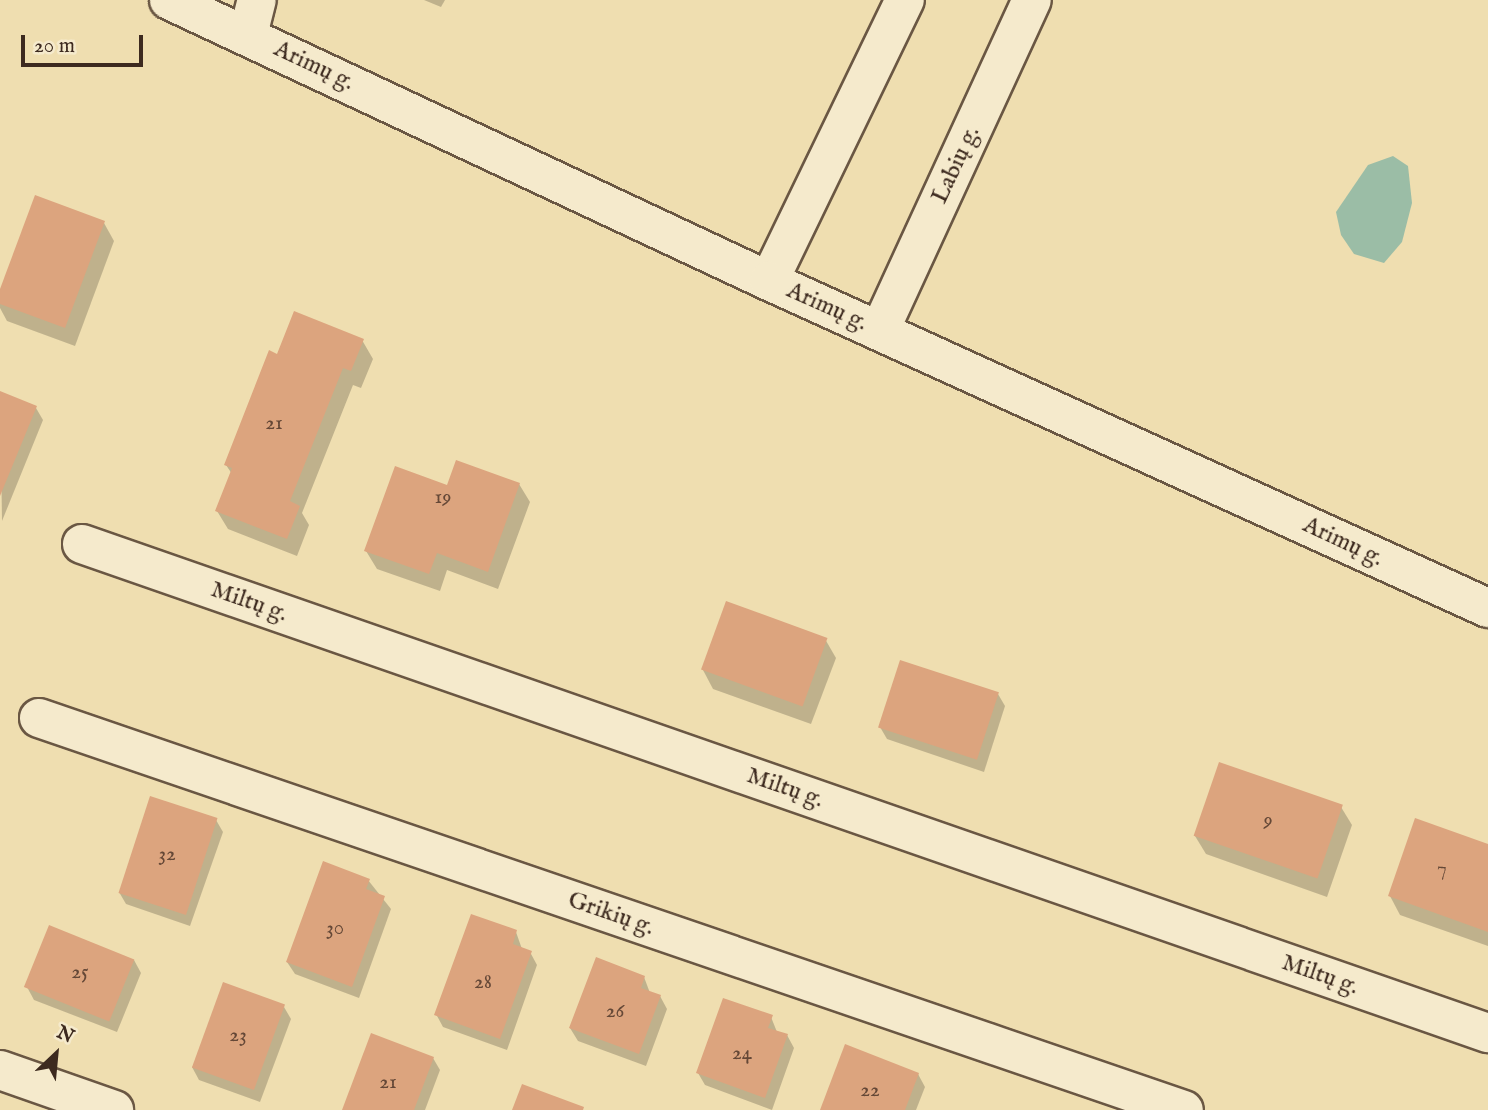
<!DOCTYPE html>
<html>
<head>
<meta charset="utf-8">
<style>
  body { margin:0 }
  #map { position:relative; width:1488px; height:1110px; overflow:hidden; background:#efdeb0; font-family:"IM FELL English",serif }
  div>[style] { position:absolute }
  .water>* { inset:0; background:#9bbda6 }
  .shadow>* { inset:0; background:#0003 }
  .building>* { inset:0; background:#dca47e; transform-origin:0 0 }
  .roads { filter:drop-shadow(2px 0 #6a5743) drop-shadow(-2px 0 #6a5743) drop-shadow(0 2px #6a5743) drop-shadow(0 -2px #6a5743) }
  .street>* { height:38px; margin:-19px; padding:0 19px; transform-origin:19px; border-radius:19px; background:#f5eacc }
  .secondary>* { height:38px; margin:-19px; padding:0 19px; transform-origin:19px; border-radius:19px; background:#f5eacc }
  span { translate:-50% -50%; white-space:nowrap; text-align:center; line-height:1.15; -webkit-text-stroke:6px #f5eacc; paint-order:stroke }
  .number-label { font-size:21px; color:#654837 }
  .number-label span { -webkit-text-stroke-width:0 }
  .street-label { font-size:24px; color:#3d2a1f }
  .north { position:absolute; left:21px; top:1019px; width:70px; height:70px; -webkit-text-stroke:5px #f5eacc; paint-order:stroke; rotate:26deg; font-size:19px; font-weight:700; line-height:28px; text-align:center; color:#3d2a1f }
  .north::after { content:''; display:block; margin:auto; width:24px; height:32px; background:#3d2a1f; clip-path:polygon(50% 0,100% 100%,50% 72%,0 100%) }
  .scale { position:absolute; left:21px; top:35px; width:122px; height:32px; box-sizing:border-box; border:4px solid #3d2a1f; border-top:0; padding-left:9px; font-size:21px; line-height:24px; white-space:nowrap; color:#3d2a1f; -webkit-text-stroke:5px #f5eacc; paint-order:stroke }
</style>
</head>
<body>
<div id="map">
  <div class="water">
    <div style="clip-path:polygon(1393px 156px,1408px 166px,1412px 203px,1402px 242px,1384px 263px,1354px 254px,1341px 235px,1336px 212px,1368px 165px)"></div>
  </div>
  <div class="shadow">
    <div style="clip-path:polygon(424px 0,445px 0,441px 7px)"></div>
    <div style="clip-path:polygon(104px 223px,114px 241px,75px 346px,7px 321px,0 308px,0 294px)"></div>
    <div style="clip-path:polygon(362px 340px,373px 359px,361px 388px,353px 385px,302px 513px,309px 525px,297px 556px,228px 529px,217px 511px,232px 474px,226px 465px,278px 356px)"></div>
    <div style="clip-path:polygon(0 393px,36px 408px,43px 420px,2px 521px)"></div>
    <div style="clip-path:polygon(519px 484px,530px 502px,498px 589px,447px 570px,440px 591px,377px 569px,366px 551px,448px 487px)"></div>
    <div style="clip-path:polygon(825px 639px,836px 658px,811px 724px,713px 689px,703px 670px)"></div>
    <div style="clip-path:polygon(998px 694px,1005px 706px,984px 772px,887px 739px,880px 727px)"></div>
    <div style="clip-path:polygon(1341px 807px,1352px 825px,1327px 897px,1206px 854px,1195px 836px)"></div>
    <div style="clip-path:polygon(216px 820px,223px 832px,190px 926px,126px 904px,119px 892px)"></div>
    <div style="clip-path:polygon(1488px 846px,1488px 946px,1400px 915px,1390px 896px)"></div>
    <div style="clip-path:polygon(368px 880px,391px 909px,359px 998px,295px 974px,287px 962px)"></div>
    <div style="clip-path:polygon(516px 932px,522px 949px,530px 952px,537px 965px,507px 1050px,443px 1027px,436px 1014px)"></div>
    <div style="clip-path:polygon(134px 960px,141px 973px,117px 1032px,34px 1000px,27px 987px)"></div>
    <div style="clip-path:polygon(644px 977px,650px 993px,660px 996px,667px 1009px,646px 1066px,578px 1041px,570px 1028px)"></div>
    <div style="clip-path:polygon(284px 1007px,291px 1019px,260px 1102px,199px 1080px,192px 1067px)"></div>
    <div style="clip-path:polygon(771px 1017px,777px 1032px,787px 1035px,794px 1048px,772px 1110px,705px 1085px,698px 1073px)"></div>
    <div style="clip-path:polygon(433px 1058px,440px 1070px,425px 1110px,344px 1110px)"></div>
    <div style="clip-path:polygon(918px 1074px,925px 1087px,916px 1110px,822px 1110px)"></div>
  </div>
  <div class="building">
    <div style="clip-path:polygon(35px 195px,105px 221px,65px 328px,0 304px,0 289px)"></div>
    <div style="clip-path:polygon(294px 311px,364px 339px,351px 371px,343px 368px,290px 501px,300px 506px,287px 539px,215px 511px,232px 468px,224px 465px,269px 350px,277px 354px)"></div>
    <div style="clip-path:polygon(0 391px,37px 406px,0 496px)"></div>
    <div style="clip-path:polygon(456px 460px,520px 483px,488px 572px,437px 553px,429px 574px,364px 551px,395px 466px,447px 485px)"></div>
    <div style="left:726px;top:601px;width:108px;height:73px;rotate:20deg"></div>
    <div style="left:900px;top:660px;width:104px;height:71px;rotate:18deg"></div>
    <div style="left:1219px;top:762px;width:131px;height:78px;rotate:19deg"></div>
    <div style="left:150px;top:796px;width:71px;height:102px;rotate:18deg"></div>
    <div style="clip-path:polygon(1415px 818px,1488px 844px,1488px 932px,1388px 896px)"></div>
    <div style="clip-path:polygon(323px 861px,370px 879px,366px 889px,385px 896px,352px 987px,286px 962px)"></div>
    <div style="clip-path:polygon(471px 914px,517px 930px,513px 944px,532px 951px,500px 1039px,434px 1015px)"></div>
    <div style="left:49px;top:925px;width:92px;height:67px;rotate:22deg"></div>
    <div style="clip-path:polygon(596px 957px,645px 976px,641px 988px,661px 995px,639px 1054px,569px 1028px)"></div>
    <div style="left:223px;top:982px;width:66px;height:91px;rotate:20deg"></div>
    <div style="clip-path:polygon(723px 998px,773px 1015px,768px 1028px,788px 1034px,765px 1098px,696px 1073px)"></div>
    <div style="clip-path:polygon(371px 1033px,434px 1057px,414px 1110px,342px 1110px)"></div>
    <div style="clip-path:polygon(845px 1044px,919px 1073px,905px 1110px,820px 1110px)"></div>
    <div style="clip-path:polygon(522px 1084px,584px 1107px,583px 1110px,512px 1110px)"></div>
  </div>
  <div class="roads">
    <div class="street">
      <div style="left:248px;top:35px;width:36px;rotate:-76deg"></div>
      <div style="left:769px;top:281px;width:312px;rotate:-64.2deg"></div>
      <div style="left:880px;top:330px;width:363px;rotate:-65.3deg"></div>
      <div style="left:82px;top:544px;width:1489px;rotate:19.18deg"></div>
      <div style="left:39px;top:718px;width:1210px;rotate:18.9deg"></div>
      <div style="left:0;top:1070px;width:121px;rotate:19.3deg"></div>
    </div>
    <div class="secondary">
      <div style="left:169px;top:0;width:663px;rotate:25.1deg"></div>
      <div style="left:769px;top:281px;width:790px;rotate:24.46deg"></div>
    </div>
  </div>
  <div class="number-label">
    <span style="left:274px;top:424px">21</span>
    <span style="left:443px;top:498px">19</span>
    <span style="left:1268px;top:821px">9</span>
    <span style="left:167px;top:855px">32</span>
    <span style="left:1442px;top:870px">7</span>
    <span style="left:335px;top:929px">30</span>
    <span style="left:80px;top:973px">25</span>
    <span style="left:483px;top:983px">28</span>
    <span style="left:615px;top:1012px">26</span>
    <span style="left:238px;top:1036px">23</span>
    <span style="left:742px;top:1054px">24</span>
    <span style="left:388px;top:1083px">21</span>
    <span style="left:870px;top:1091px">22</span>
  </div>
  <div class="street-label">
    <span style="left:314px;top:66px;rotate:25deg">Arimų g.</span>
    <span style="left:956px;top:165px;rotate:-65deg">Labių g.</span>
    <span style="left:827px;top:307px;rotate:24deg">Arimų g.</span>
    <span style="left:1343px;top:542px;rotate:25deg">Arimų g.</span>
    <span style="left:249px;top:602px;rotate:19deg">Miltų g.</span>
    <span style="left:785px;top:788px;rotate:19deg">Miltų g.</span>
    <span style="left:611px;top:914px;rotate:19deg">Grikių g.</span>
    <span style="left:1320px;top:975px;rotate:19deg">Miltų g.</span>
  </div>
  <div class="north">N</div>
  <div class="scale">20 m</div>
</div>
</body>
</html>
